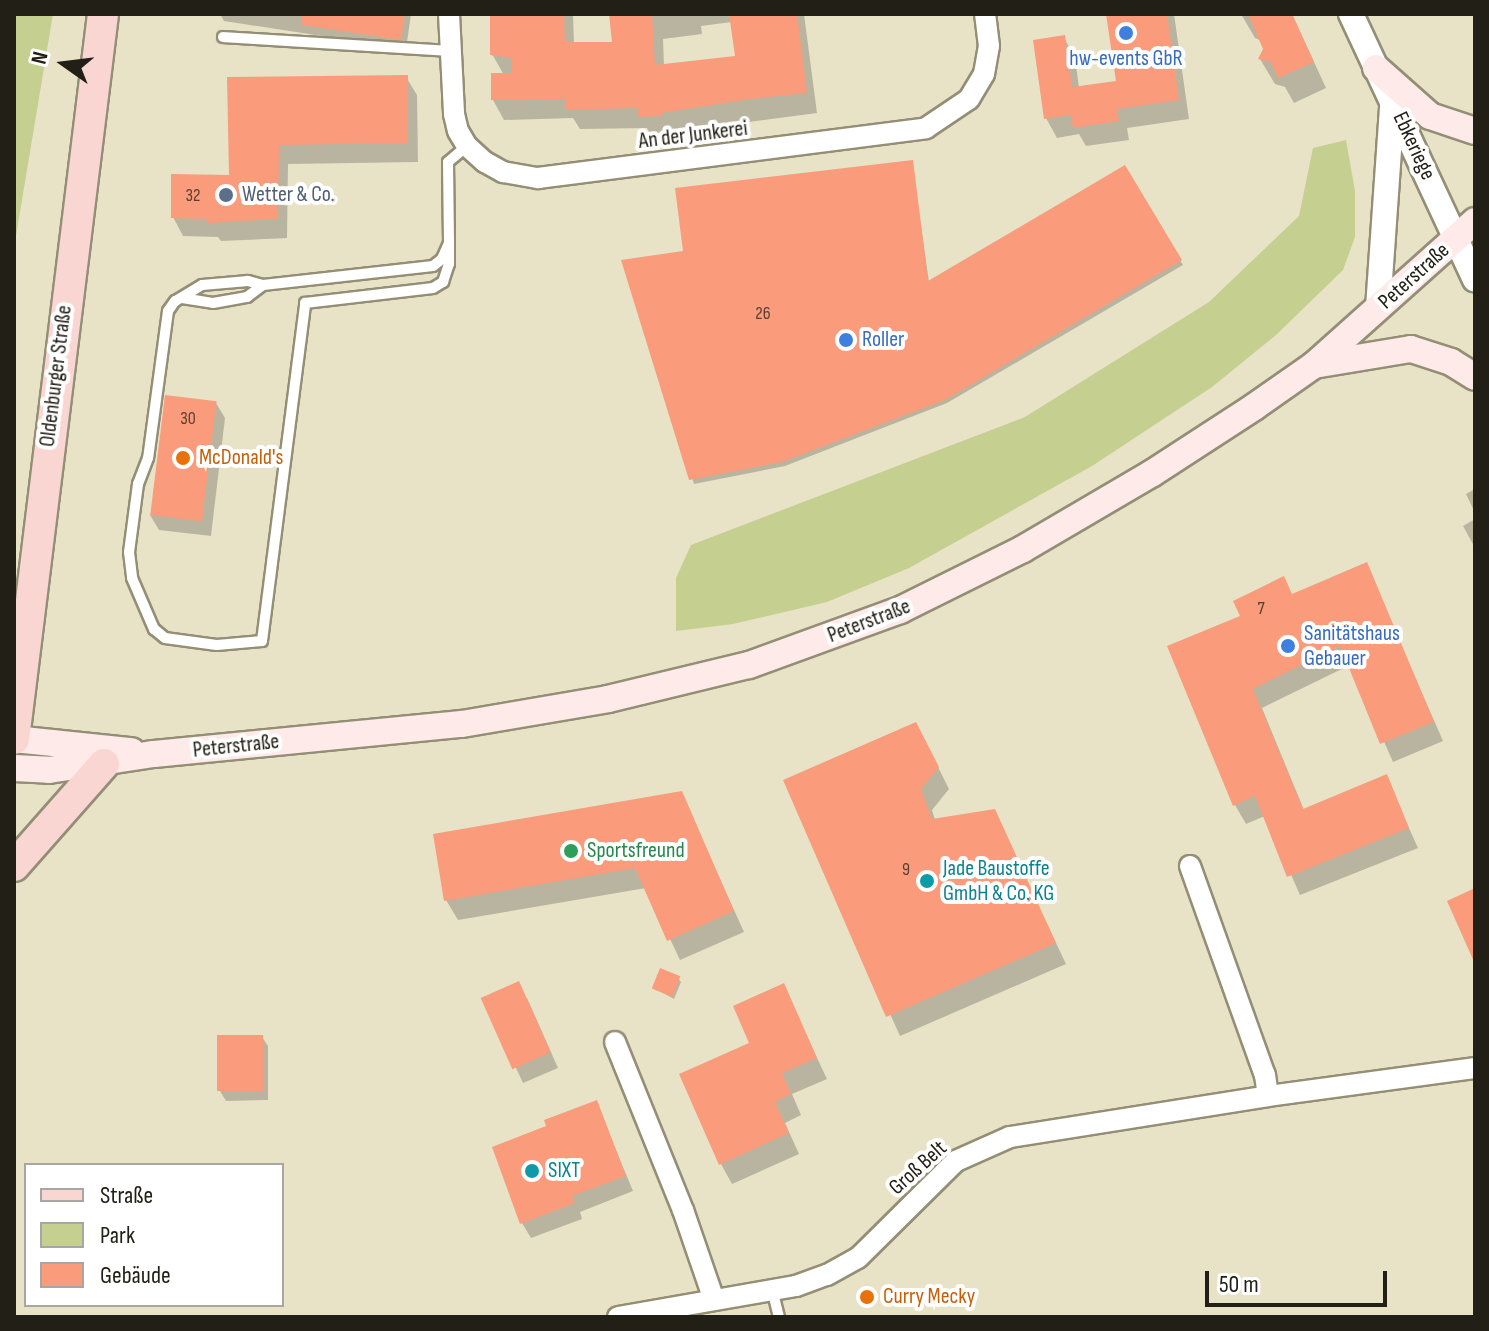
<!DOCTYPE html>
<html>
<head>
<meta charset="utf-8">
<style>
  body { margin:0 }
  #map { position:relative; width:1489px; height:1331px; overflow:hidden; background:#e8e2c7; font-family:"Sofia Sans Condensed",sans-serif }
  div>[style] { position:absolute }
  .green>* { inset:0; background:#c5cf90 }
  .shadow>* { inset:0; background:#0003 }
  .building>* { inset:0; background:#fa9b7c; transform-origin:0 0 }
  .roads { filter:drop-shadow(2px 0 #938e75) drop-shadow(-2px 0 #938e75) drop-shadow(0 2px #938e75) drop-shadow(0 -2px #938e75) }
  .service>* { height:10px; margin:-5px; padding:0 5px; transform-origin:5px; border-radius:5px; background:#fff }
  .minor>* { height:20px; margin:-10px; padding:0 10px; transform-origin:10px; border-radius:10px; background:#fff }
  .tertiary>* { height:24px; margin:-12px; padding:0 12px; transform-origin:12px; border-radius:12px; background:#fff }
  .secondary>* { height:26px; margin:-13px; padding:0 13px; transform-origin:13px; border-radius:13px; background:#fdeae9 }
  .primary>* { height:30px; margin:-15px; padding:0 15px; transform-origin:15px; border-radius:15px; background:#fad6d3 }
  .dots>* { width:22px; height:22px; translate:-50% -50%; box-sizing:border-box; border:4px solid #fff; border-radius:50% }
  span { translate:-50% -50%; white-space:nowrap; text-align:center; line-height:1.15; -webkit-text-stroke:8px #fff; paint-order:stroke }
  .number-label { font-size:18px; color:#583f30 }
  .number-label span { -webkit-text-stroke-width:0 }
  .shop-label { font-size:22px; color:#366cbe }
  .left { translate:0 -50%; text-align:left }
  .street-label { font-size:22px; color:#222016 }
  .service-label { font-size:22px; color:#4e5e75 }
  .food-label { font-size:22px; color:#c56008 }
  .leisure-label { font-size:22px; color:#27864d }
  .culture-label { font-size:22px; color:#0d838f }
  .frame { position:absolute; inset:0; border:16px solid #222016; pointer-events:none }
  .legend { position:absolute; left:24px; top:1163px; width:260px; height:144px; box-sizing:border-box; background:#fff; border:2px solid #a7a6a2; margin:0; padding:10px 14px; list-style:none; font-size:24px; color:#222016 }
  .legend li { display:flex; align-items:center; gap:16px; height:40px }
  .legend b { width:40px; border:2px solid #a7a6a2 }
  .north { position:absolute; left:24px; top:24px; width:80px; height:80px; -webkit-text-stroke:6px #fff; paint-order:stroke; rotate:284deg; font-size:22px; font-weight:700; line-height:32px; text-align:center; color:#222016 }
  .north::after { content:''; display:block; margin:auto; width:28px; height:36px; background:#222016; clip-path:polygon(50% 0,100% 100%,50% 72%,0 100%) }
  .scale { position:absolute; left:1205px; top:1271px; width:182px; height:36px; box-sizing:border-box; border:4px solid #222016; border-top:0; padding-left:10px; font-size:24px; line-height:28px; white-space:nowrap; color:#222016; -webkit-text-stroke:6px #fff; paint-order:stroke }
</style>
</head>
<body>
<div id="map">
  <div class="green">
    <div style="clip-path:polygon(14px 14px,53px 14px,14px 248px)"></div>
    <div style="clip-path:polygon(1346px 140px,1355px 191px,1355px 237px,1343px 270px,1276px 335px,1212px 387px,1092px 466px,909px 568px,827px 602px,733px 624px,676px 631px,676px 578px,691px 545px,1025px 417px,1209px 302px,1299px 216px,1313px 148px)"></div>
  </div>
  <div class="shadow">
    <div style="clip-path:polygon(220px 14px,411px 14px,406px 49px,224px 21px)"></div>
    <div style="clip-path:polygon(evenodd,492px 14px,573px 14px,574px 44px,614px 44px,611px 14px,804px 14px,817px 113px,671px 132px,671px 136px,651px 136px,647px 128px,580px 129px,573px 118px,504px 120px,493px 100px,504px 75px,492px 54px,492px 14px,732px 22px,737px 58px,664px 66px,663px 39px,702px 34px,701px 26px,732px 22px)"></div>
    <div style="clip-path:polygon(1109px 14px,1174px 14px,1189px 119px,1127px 128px,1129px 140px,1086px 146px,1079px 134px,1057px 138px,1046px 118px,1064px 38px,1075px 57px,1079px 88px,1118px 82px)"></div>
    <div style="clip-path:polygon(1241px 14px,1292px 14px,1326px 88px,1294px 103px,1285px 87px,1275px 84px,1260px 59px,1266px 49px,1262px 41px,1255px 38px)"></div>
    <div style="clip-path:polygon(406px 77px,417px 95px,418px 162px,288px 164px,287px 238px,221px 241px,218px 237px,183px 236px,173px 217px,231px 177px,229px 79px)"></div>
    <div style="clip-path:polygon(912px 162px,929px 282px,1124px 168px,1183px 265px,947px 403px,785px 466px,694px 484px,623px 261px,685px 253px)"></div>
    <div style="clip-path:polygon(216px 403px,225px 418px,211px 536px,159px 530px,150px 515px)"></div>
    <div style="clip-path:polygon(1475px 489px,1475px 513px,1466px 494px)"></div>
    <div style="clip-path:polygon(1475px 519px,1475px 548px,1463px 526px)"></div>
    <div style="clip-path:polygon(1366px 565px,1443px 741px,1393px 762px,1350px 665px,1262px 708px,1304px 810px,1386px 777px,1418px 848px,1300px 895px,1265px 816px,1246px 824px,1235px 805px,1169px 647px)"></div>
    <div style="clip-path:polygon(927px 745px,949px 789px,932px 810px,935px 820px,994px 812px,1066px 964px,900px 1036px,785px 781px)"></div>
    <div style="clip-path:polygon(681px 793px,744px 932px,680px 960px,646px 888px,458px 920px,446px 900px)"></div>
    <div style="clip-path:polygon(678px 978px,681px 982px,674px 999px,654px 988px)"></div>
    <div style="clip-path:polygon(783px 986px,827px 1079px,792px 1094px,801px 1115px,785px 1123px,799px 1154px,732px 1184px,721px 1164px,752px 1044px)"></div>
    <div style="clip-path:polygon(527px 998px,558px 1068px,523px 1083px,484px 999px)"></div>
    <div style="clip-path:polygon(262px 1037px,268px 1046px,268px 1100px,226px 1101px,220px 1091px)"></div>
    <div style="clip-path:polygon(596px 1102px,633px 1191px,580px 1212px,582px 1219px,531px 1238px,522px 1223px,548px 1127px)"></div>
  </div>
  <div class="building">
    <div style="clip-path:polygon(302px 14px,405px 14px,401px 40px,301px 25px)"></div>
    <div style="clip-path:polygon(490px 14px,564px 14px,565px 42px,612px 42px,609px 14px,652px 14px,655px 65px,735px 56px,729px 14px,797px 14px,807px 93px,750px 99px,661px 113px,661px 116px,638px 117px,638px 108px,566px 110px,566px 99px,491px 100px,491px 73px,511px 73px,512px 58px,490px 55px)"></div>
    <div style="clip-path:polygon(1106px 14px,1167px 14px,1179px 100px,1117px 109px,1119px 121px,1073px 128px,1071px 115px,1044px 119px,1033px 40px,1065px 35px,1072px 87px,1116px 81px)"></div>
    <div style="clip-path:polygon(1248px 14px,1292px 14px,1314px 62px,1278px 78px,1271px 62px,1258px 59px,1263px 49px)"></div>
    <div style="clip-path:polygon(408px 75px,408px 143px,279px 145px,278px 219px,208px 223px,208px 219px,171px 218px,171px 174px,229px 175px,227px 77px)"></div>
    <div style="clip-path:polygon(913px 160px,928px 281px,1125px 165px,1182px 260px,945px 400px,782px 462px,689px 480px,621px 260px,683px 251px,675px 188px)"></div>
    <div style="left:165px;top:395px;width:52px;height:121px;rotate:7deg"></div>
    <div style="clip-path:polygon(1367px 562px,1434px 722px,1380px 744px,1340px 646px,1253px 689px,1303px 809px,1387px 774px,1409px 828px,1287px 877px,1255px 796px,1233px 806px,1167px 646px,1240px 616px,1233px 601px,1284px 576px,1292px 594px)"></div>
    <div style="clip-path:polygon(916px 722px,939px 767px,921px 789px,932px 819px,995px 809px,1056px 943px,886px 1017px,783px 780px)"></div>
    <div style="clip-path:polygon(682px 791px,734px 911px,667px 941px,635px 868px,444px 901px,433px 834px)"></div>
    <div style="clip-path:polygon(1475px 888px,1475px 964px,1447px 901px)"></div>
    <div style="left:660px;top:968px;width:22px;height:22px;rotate:22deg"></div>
    <div style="left:519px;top:981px;width:78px;height:42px;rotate:66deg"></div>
    <div style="clip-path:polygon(784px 983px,817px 1058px,782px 1073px,791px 1094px,775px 1102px,789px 1133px,719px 1165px,679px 1074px,749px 1043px,733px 1006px)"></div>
    <div style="left:217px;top:1035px;width:46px;height:56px"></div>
    <div style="clip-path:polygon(597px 1100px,626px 1176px,572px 1196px,575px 1203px,520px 1224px,492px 1147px,546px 1126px,544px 1120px)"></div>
  </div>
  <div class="roads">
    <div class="service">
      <div style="left:223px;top:37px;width:227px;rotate:3.5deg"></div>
      <div style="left:449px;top:243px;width:17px;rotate:114deg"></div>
      <div style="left:442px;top:259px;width:11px;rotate:142deg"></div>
      <div style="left:433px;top:266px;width:171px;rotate:173.6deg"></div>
      <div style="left:263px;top:285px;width:16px;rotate:-165deg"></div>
      <div style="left:248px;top:281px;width:46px;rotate:175deg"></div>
      <div style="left:202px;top:285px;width:31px;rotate:149deg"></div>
      <div style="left:175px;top:301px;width:12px;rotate:125deg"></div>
      <div style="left:168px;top:311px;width:148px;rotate:97.7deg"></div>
      <div style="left:148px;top:458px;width:28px;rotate:111deg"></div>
      <div style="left:138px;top:484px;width:69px;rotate:97.5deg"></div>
      <div style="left:129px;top:552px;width:26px;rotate:83deg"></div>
      <div style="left:132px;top:578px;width:56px;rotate:66.7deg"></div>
      <div style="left:154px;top:629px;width:14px;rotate:39deg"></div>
      <div style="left:165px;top:638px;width:52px;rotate:7.7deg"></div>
      <div style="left:217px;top:645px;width:45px;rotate:-5.1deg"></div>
      <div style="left:262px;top:641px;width:341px;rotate:-82.7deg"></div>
      <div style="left:305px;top:303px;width:129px;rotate:-6.7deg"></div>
      <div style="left:433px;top:288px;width:12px;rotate:-31deg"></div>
      <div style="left:443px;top:282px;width:19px;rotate:-72deg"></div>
      <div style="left:449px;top:264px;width:21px;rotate:-90deg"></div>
      <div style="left:449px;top:243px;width:81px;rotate:-90.7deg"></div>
      <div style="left:448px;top:162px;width:25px;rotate:-40deg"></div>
      <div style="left:182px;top:298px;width:31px;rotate:9deg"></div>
      <div style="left:213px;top:303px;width:35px;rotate:-10deg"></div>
      <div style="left:247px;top:297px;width:20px;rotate:-37deg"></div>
      <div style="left:772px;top:1289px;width:29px;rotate:76deg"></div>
    </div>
    <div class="minor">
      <div style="left:449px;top:14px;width:100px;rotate:87.1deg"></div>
      <div style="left:454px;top:114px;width:17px;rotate:77deg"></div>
      <div style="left:458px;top:131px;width:17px;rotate:59deg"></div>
      <div style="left:467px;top:146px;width:24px;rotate:42deg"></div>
      <div style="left:485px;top:162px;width:21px;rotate:29deg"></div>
      <div style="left:503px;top:172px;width:36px;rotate:10deg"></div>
      <div style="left:538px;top:178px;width:391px;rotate:-7.3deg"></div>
      <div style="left:926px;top:128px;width:52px;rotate:-34deg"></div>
      <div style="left:969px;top:99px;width:29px;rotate:-59deg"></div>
      <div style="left:984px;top:74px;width:28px;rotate:-80deg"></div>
      <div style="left:989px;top:46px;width:32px;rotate:-97deg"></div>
      <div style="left:1190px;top:866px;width:222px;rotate:70.3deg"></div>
      <div style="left:1265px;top:1075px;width:21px;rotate:82deg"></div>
      <div style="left:615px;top:1042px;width:181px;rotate:68deg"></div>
      <div style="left:683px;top:1210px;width:95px;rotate:71deg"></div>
      <div style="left:618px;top:1317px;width:181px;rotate:-9.9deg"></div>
      <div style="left:796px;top:1286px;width:33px;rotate:-20deg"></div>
      <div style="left:827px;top:1275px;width:35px;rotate:-29deg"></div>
      <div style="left:858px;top:1258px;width:138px;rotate:-44.7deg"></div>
      <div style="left:956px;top:1161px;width:59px;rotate:-24deg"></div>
      <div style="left:1010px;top:1137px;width:261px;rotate:-9deg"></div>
      <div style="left:1268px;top:1096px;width:209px;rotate:-7.7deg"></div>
    </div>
    <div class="tertiary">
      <div style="left:1351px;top:14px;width:293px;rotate:65deg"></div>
      <div style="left:1378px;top:308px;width:202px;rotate:-86deg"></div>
    </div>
    <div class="secondary">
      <div style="left:1376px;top:68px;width:72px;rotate:41.6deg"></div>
      <div style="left:1430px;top:116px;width:47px;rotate:18.4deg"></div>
      <div style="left:1314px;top:365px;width:98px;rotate:-9.4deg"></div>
      <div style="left:1411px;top:349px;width:42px;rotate:18deg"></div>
      <div style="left:1451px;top:362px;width:28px;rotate:32deg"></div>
      <div style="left:14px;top:739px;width:118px;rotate:5.9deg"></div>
      <div style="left:14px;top:768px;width:35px;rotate:3deg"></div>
      <div style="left:49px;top:770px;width:106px;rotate:-8.7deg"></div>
      <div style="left:154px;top:754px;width:309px;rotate:-5.6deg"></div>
      <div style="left:462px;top:724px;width:148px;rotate:-9.7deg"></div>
      <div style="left:608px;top:699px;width:145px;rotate:-13.6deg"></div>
      <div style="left:749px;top:665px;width:161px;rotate:-20deg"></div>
      <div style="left:900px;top:610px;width:137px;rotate:-26.4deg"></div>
      <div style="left:1023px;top:549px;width:148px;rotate:-30.4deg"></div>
      <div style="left:1151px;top:474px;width:123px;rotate:-33deg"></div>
      <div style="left:1254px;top:407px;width:73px;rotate:-35deg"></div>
      <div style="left:1314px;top:365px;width:216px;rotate:-41.8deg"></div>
    </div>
    <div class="primary">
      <div style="left:14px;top:739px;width:730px;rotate:-83deg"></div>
      <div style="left:14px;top:866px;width:136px;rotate:-48.6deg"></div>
    </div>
  </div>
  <div class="dots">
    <div style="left:1126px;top:33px;background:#3f7fe0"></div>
    <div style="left:226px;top:195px;background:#5c6f8a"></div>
    <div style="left:846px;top:340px;background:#3f7fe0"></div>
    <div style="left:183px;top:458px;background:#e8710a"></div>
    <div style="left:1288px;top:646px;background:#3f7fe0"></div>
    <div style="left:571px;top:851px;background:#2e9e5b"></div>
    <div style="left:927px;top:881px;background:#0f9aa8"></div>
    <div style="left:532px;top:1171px;background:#0f9aa8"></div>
    <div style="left:867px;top:1297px;background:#e8710a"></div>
  </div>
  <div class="number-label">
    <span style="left:193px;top:196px">32</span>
    <span style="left:763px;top:314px">26</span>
    <span style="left:188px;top:419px">30</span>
    <span style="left:1261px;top:609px">7</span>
    <span style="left:906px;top:870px">9</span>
  </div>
  <div class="shop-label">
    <span style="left:1126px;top:59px">hw-events GbR</span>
    <span class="left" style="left:862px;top:340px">Roller</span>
    <span class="left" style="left:1304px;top:646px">Sanitätshaus<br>Gebauer</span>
  </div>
  <div class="street-label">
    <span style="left:693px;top:135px;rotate:-7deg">An der Junkerei</span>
    <span style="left:1414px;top:146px;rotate:65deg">Ebkeriege</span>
    <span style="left:1414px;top:276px;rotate:-42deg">Peterstraße</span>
    <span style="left:56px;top:376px;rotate:-83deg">Oldenburger Straße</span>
    <span style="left:869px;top:621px;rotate:-21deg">Peterstraße</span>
    <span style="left:236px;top:746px;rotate:-6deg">Peterstraße</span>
    <span style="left:918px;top:1168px;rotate:-42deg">Groß Belt</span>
  </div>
  <div class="service-label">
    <span class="left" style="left:242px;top:195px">Wetter &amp; Co.</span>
  </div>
  <div class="food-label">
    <span class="left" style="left:199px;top:458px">McDonald's</span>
    <span class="left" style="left:883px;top:1297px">Curry Mecky</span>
  </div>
  <div class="leisure-label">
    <span class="left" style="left:587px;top:851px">Sportsfreund</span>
  </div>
  <div class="culture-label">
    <span class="left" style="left:943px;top:881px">Jade Baustoffe<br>GmbH &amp; Co. KG</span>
    <span class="left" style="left:548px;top:1171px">SIXT</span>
  </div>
  <div class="frame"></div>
  <ul class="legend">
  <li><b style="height:10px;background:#fad6d3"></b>Straße</li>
  <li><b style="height:22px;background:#c5cf90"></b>Park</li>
  <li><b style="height:22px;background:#fa9b7c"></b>Gebäude</li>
  </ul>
  <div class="north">N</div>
  <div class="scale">50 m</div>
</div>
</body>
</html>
